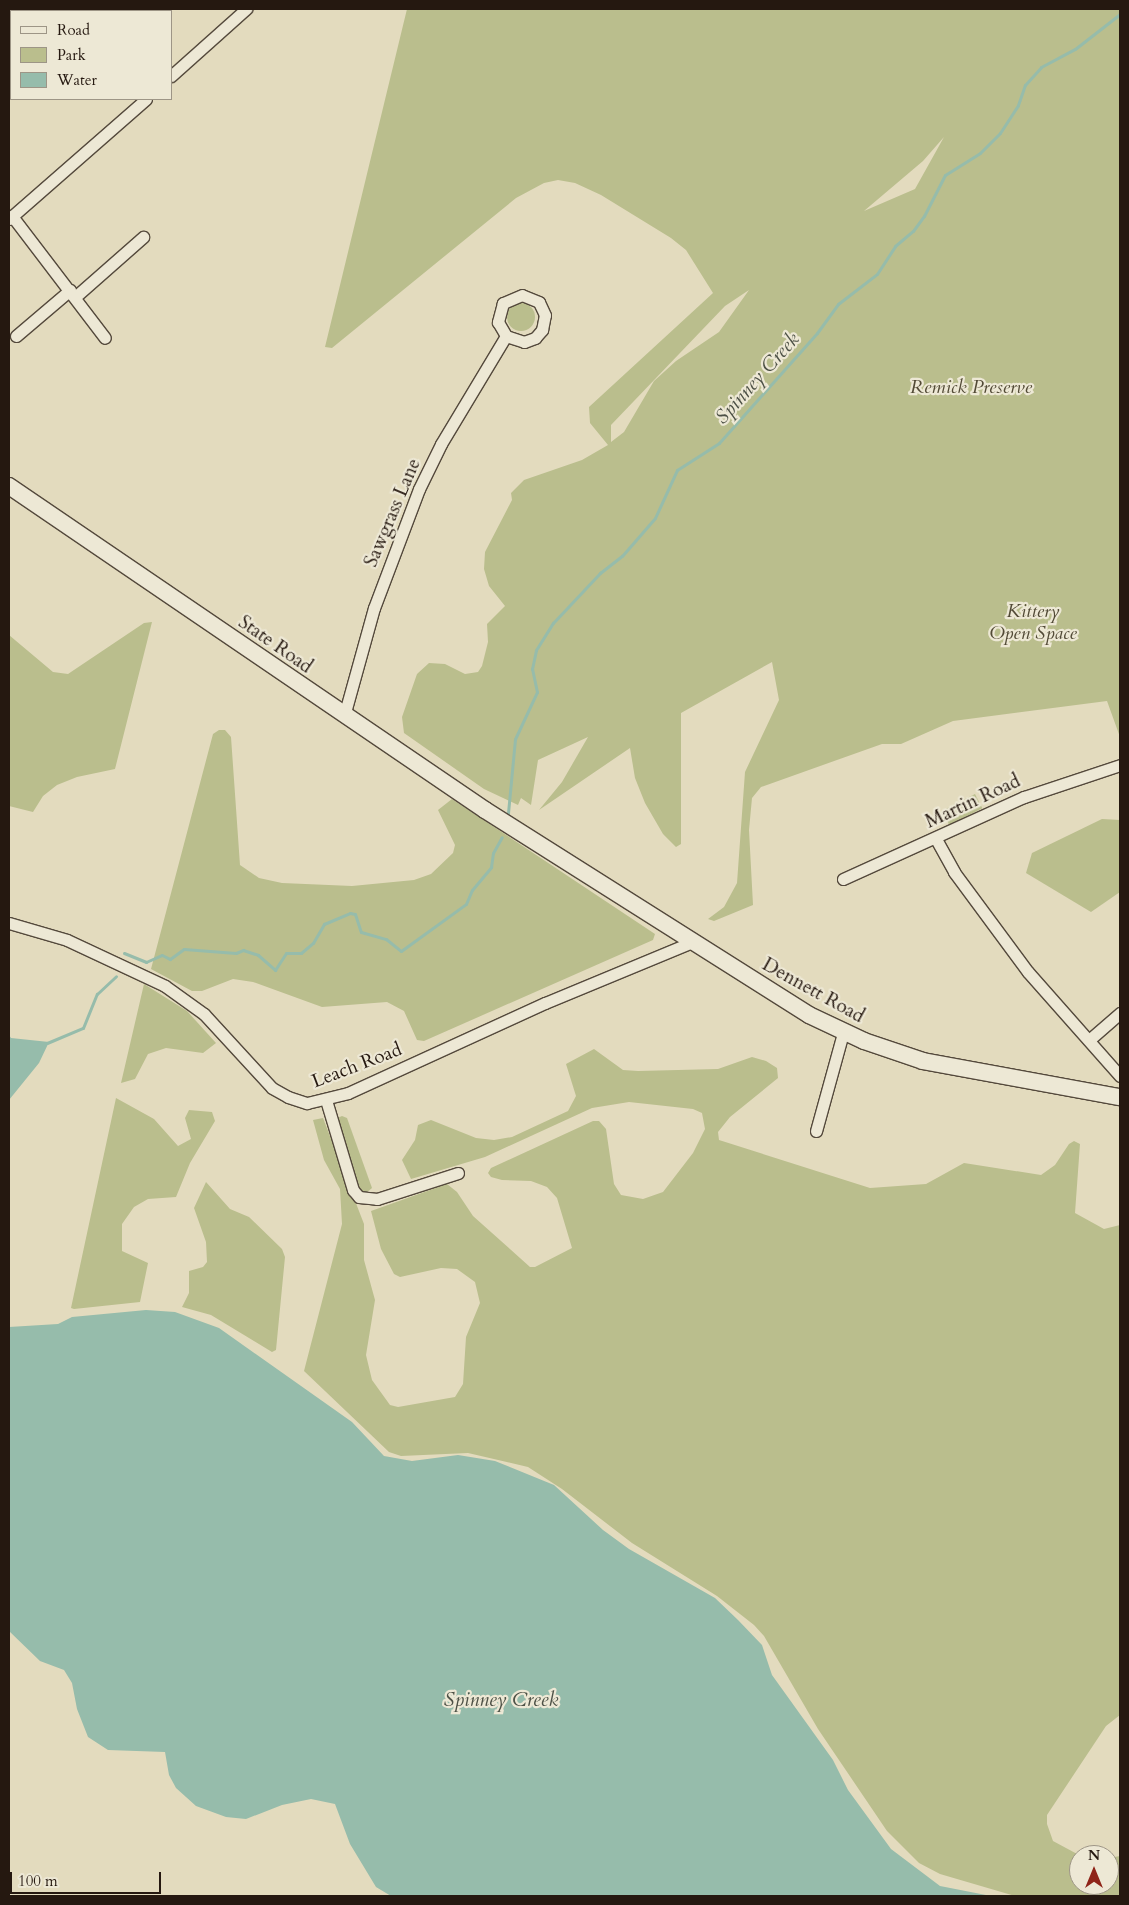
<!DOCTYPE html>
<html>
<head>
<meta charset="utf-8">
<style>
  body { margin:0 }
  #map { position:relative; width:1129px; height:1905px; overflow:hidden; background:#e3dbbe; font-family:Cardo,serif }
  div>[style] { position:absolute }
  .green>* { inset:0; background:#babe8d; transform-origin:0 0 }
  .round { border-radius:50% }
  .water>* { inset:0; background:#96bcab }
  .stream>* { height:3px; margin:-1.5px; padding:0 1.5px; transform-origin:1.5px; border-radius:1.5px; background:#96bcab }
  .roads { filter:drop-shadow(1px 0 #54493c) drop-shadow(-1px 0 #54493c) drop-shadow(0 1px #54493c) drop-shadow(0 -1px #54493c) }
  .street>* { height:11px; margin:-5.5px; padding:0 5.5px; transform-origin:5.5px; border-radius:5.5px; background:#ede8d5 }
  .secondary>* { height:16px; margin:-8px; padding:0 8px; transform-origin:8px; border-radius:8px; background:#ede8d5 }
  span { translate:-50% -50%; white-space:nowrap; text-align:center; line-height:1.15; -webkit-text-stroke:4.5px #ede8d5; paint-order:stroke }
  .park-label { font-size:19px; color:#524a36; font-style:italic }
  .street-label { font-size:19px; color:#251810 }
  .water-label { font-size:20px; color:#4d5146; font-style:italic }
  .frame { position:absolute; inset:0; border:10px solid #251810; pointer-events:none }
  .legend { position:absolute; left:10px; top:10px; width:162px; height:90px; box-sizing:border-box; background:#ede8d5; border:1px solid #9d9586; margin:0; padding:6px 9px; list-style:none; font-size:15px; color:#251810 }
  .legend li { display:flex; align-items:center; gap:10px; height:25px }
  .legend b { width:25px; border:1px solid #9d9586 }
  .north { position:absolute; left:1069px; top:1845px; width:50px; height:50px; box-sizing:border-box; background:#ede8d5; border:1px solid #9d9586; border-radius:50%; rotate:0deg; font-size:14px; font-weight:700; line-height:20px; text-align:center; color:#251810 }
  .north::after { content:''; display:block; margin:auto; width:18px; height:22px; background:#8f2418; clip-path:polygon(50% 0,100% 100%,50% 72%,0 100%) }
  .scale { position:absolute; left:10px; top:1872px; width:151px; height:22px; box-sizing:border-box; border:2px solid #251810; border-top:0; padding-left:6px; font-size:15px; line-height:18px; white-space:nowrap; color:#251810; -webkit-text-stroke:4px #ede8d5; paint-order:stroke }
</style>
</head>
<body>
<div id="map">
  <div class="green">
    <div style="clip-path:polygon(9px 9px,63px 9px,66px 11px,11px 11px,11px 39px)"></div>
    <div style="clip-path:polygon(evenodd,407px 9px,1120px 9px,1120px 737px,1107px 701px,953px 721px,901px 744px,882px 744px,761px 787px,752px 798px,749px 830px,753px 905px,714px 921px,708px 919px,724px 907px,737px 883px,745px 772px,779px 700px,772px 662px,681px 713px,681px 844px,676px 847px,663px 834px,645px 803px,635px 778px,630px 748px,539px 810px,562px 782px,588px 737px,538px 760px,531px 805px,521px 798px,518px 805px,484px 789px,404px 733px,402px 717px,417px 674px,429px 663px,445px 664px,465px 674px,478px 672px,482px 666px,488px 642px,487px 624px,505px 606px,489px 586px,484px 569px,485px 552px,512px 500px,511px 493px,524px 480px,582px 460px,608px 445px,590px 423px,589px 407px,713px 293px,686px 250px,671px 238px,601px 195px,575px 183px,558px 180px,544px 183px,516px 198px,332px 348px,325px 347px,407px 9px,944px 137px,915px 189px,864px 211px,923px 161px,944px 137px,407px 9px,749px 290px,719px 332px,676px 361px,654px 381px,624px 432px,611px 442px,611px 425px,725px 306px,749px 290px)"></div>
    <div class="round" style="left:507px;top:303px;width:28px;height:28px"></div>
    <div style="clip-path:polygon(152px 622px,115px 769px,77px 777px,57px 785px,43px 796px,33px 812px,9px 806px,9px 635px,53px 672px,68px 674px,144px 623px)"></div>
    <div style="clip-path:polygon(219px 730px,225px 730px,231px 737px,240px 865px,259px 878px,282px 883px,352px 886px,414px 880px,431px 874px,453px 853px,455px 845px,438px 810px,452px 799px,655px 934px,653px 940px,424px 1041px,417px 1040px,404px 1011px,387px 1002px,322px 1007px,253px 982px,233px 979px,202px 991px,192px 991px,151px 969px,213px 734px)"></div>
    <div style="left:975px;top:794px;width:16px;height:37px;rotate:63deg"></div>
    <div style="clip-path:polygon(1102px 819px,1120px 820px,1120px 892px,1091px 912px,1026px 873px,1032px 853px)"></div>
    <div style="clip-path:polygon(144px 984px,187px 1011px,216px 1043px,203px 1053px,166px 1048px,148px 1054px,135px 1079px,121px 1083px)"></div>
    <div style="clip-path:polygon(594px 1049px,623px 1070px,638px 1071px,718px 1069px,752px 1057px,766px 1061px,777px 1068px,778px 1078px,730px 1117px,718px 1132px,719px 1140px,870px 1188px,926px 1184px,964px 1163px,1041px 1175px,1055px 1165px,1069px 1144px,1074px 1141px,1080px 1144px,1075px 1213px,1104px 1229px,1120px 1225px,1120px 1715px,1106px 1726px,1047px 1815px,1047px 1824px,1053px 1841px,1079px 1855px,1079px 1885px,1109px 1885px,1109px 1858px,1120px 1856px,1120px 1896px,1015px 1896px,940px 1874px,919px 1863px,887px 1831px,818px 1729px,764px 1636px,754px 1625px,717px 1596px,632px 1543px,562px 1489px,528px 1467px,468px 1453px,401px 1456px,389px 1452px,304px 1371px,342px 1224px,340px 1189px,324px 1160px,313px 1120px,323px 1118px,364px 1224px,364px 1260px,375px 1300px,366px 1355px,372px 1380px,390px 1405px,398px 1407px,455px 1397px,463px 1384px,466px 1337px,480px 1303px,475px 1282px,457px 1269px,441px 1268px,400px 1277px,394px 1274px,381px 1249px,371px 1211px,447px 1184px,457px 1192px,473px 1216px,530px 1267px,535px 1267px,572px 1248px,557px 1198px,547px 1187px,531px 1181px,502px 1180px,491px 1177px,488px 1173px,491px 1168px,593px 1121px,599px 1121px,606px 1129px,614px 1184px,621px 1195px,643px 1199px,663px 1192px,693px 1153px,705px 1129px,702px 1113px,693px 1109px,629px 1102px,592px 1108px,485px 1157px,411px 1179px,402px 1160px,415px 1140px,418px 1125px,431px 1120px,476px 1138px,494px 1140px,512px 1137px,568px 1111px,576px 1096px,566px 1064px)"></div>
    <div style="clip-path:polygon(116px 1098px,154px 1119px,178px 1146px,191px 1139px,185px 1118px,189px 1110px,212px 1112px,215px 1121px,190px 1163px,176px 1197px,148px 1199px,134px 1207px,122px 1224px,122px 1251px,148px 1263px,140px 1302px,74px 1309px,71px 1308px)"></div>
    <div style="clip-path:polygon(342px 1116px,347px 1118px,372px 1188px,366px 1193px,359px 1190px,333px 1120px)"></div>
    <div style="clip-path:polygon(206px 1182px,230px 1209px,249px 1217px,282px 1249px,285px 1257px,276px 1350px,272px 1352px,211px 1315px,182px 1307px,189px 1293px,189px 1271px,203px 1267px,207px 1262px,206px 1242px,194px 1208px)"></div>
  </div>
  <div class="water">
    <div style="clip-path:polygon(9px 1035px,11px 1038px,49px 1042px,39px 1063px,9px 1100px)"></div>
    <div style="clip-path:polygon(146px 1310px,175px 1312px,219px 1328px,352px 1422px,384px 1456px,412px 1461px,458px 1455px,495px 1461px,554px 1485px,603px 1530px,629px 1549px,715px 1598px,738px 1620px,762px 1645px,772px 1675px,833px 1760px,848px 1790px,891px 1849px,940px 1886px,991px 1896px,391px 1896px,376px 1887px,350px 1844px,335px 1804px,311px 1799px,282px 1805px,246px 1819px,226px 1817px,196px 1806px,176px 1788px,169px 1775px,165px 1752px,108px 1750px,88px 1737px,77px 1709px,72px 1683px,64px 1670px,40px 1661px,9px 1631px,9px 1327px,58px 1324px,72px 1317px)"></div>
  </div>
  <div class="stream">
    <div style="left:508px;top:813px;width:74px;rotate:-84.6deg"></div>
    <div style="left:515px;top:739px;width:52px;rotate:-64.9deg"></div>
    <div style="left:537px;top:692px;width:24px;rotate:-102deg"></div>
    <div style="left:532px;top:669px;width:19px;rotate:-78deg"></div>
    <div style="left:536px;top:650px;width:32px;rotate:-58deg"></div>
    <div style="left:553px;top:623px;width:69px;rotate:-46.8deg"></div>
    <div style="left:600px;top:573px;width:28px;rotate:-38deg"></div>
    <div style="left:622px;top:556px;width:50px;rotate:-49deg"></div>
    <div style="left:655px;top:518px;width:53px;rotate:-65.4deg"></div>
    <div style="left:677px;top:470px;width:50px;rotate:-32.7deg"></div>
    <div style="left:719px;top:443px;width:147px;rotate:-48.3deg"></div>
    <div style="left:817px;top:333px;width:36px;rotate:-54deg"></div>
    <div style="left:838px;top:304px;width:49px;rotate:-37.6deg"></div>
    <div style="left:877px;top:274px;width:33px;rotate:-57deg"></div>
    <div style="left:895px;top:246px;width:23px;rotate:-40deg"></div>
    <div style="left:913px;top:231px;width:19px;rotate:-54deg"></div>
    <div style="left:924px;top:216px;width:46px;rotate:-62.9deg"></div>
    <div style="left:945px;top:175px;width:41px;rotate:-32.2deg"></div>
    <div style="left:980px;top:153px;width:28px;rotate:-45deg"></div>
    <div style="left:1000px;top:133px;width:33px;rotate:-57deg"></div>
    <div style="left:1018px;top:105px;width:21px;rotate:-71deg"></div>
    <div style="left:1025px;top:85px;width:24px;rotate:-48deg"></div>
    <div style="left:1041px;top:67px;width:38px;rotate:-28deg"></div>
    <div style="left:1075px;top:49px;width:57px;rotate:-37.9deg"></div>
    <div style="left:124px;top:953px;width:24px;rotate:22deg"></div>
    <div style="left:146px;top:962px;width:17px;rotate:-24deg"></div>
    <div style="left:162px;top:955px;width:9px;rotate:27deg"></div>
    <div style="left:170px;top:959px;width:17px;rotate:-36deg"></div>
    <div style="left:184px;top:949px;width:52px;rotate:4.4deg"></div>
    <div style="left:236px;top:953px;width:8px;rotate:-23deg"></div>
    <div style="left:243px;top:950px;width:16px;rotate:18deg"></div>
    <div style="left:258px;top:955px;width:23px;rotate:41deg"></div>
    <div style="left:275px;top:970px;width:20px;rotate:-57deg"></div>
    <div style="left:286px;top:953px;width:15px"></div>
    <div style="left:301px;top:953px;width:16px;rotate:-40deg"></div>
    <div style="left:313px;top:943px;width:22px;rotate:-60deg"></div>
    <div style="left:324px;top:924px;width:28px;rotate:-23deg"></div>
    <div style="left:350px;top:913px;width:5px;rotate:11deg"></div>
    <div style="left:355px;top:914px;width:19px;rotate:72deg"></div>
    <div style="left:361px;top:932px;width:26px;rotate:16deg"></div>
    <div style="left:386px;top:939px;width:19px;rotate:39deg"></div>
    <div style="left:401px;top:951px;width:80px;rotate:-35.9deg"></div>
    <div style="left:466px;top:904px;width:15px;rotate:-67deg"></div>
    <div style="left:472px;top:890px;width:30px;rotate:-50deg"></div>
    <div style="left:491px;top:867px;width:14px;rotate:-82deg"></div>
    <div style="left:493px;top:853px;width:18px;rotate:-61deg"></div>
    <div style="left:47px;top:1043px;width:39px;rotate:-23deg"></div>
    <div style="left:83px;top:1028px;width:37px;rotate:-68deg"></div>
    <div style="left:97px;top:994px;width:26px;rotate:-43deg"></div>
  </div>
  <div class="roads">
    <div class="street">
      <div style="left:171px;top:76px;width:101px;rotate:-41.8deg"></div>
      <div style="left:12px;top:216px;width:153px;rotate:52.7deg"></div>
      <div style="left:9px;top:219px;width:182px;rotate:-41.2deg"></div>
      <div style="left:75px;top:297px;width:91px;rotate:-41.4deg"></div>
      <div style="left:16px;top:336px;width:71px;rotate:-40.4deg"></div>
      <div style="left:344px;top:716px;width:112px;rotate:-74.5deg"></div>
      <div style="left:374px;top:608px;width:127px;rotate:-69.3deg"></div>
      <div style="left:419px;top:489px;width:50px;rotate:-63.9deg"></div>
      <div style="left:441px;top:444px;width:126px;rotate:-59deg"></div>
      <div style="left:506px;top:336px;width:19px;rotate:18deg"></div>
      <div style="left:524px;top:342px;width:12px;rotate:-20deg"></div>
      <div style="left:535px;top:338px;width:11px;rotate:-49deg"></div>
      <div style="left:542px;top:330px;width:15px;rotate:-79deg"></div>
      <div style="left:545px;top:315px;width:14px;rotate:-115deg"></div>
      <div style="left:539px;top:302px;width:18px;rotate:-158deg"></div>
      <div style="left:522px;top:295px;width:21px;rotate:157deg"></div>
      <div style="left:503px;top:303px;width:20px;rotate:105deg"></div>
      <div style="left:498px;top:322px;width:16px;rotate:60deg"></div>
      <div style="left:936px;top:839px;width:38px;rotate:61deg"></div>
      <div style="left:954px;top:872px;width:124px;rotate:53.5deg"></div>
      <div style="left:1028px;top:972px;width:139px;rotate:48.5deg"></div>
      <div style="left:843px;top:879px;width:199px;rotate:-24.4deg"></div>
      <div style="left:1024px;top:797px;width:101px;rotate:-18.4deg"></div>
      <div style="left:9px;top:923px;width:60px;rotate:16.3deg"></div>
      <div style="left:67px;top:940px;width:108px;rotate:25.1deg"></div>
      <div style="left:165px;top:986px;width:48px;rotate:35.7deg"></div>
      <div style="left:204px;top:1014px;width:100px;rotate:47.4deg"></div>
      <div style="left:272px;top:1088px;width:18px;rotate:29deg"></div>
      <div style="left:288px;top:1097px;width:20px;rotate:18deg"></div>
      <div style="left:307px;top:1103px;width:42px;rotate:-13.7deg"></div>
      <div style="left:348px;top:1093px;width:217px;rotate:-24.6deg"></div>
      <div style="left:545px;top:1003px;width:159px;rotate:-22.5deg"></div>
      <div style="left:1089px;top:1040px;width:41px;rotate:-41.1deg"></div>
      <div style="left:326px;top:1100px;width:94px;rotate:73.3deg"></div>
      <div style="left:353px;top:1190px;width:9px;rotate:49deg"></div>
      <div style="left:359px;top:1197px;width:18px;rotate:6deg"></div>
      <div style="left:377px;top:1199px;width:85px;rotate:-17.8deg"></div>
      <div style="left:816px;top:1131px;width:102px;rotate:-74.6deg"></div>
    </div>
    <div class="secondary">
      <div style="left:9px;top:486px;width:576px;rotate:34.24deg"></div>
      <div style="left:485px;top:810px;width:383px;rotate:32.3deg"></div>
      <div style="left:809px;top:1015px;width:61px;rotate:25.3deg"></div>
      <div style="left:864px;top:1041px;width:62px;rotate:18.7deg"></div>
      <div style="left:923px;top:1061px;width:200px;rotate:10.4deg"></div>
    </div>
  </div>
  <div class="park-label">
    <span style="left:971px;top:388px">Remick Preserve</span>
    <span style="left:1033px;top:623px">Kittery<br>Open Space</span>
  </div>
  <div class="street-label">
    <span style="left:393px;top:513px;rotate:-67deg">Sawgrass Lane</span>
    <span style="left:275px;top:645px;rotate:35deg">State Road</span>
    <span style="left:973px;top:802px;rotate:-25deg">Martin Road</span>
    <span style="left:813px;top:991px;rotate:29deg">Dennett Road</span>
    <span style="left:357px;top:1066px;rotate:-21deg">Leach Road</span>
  </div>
  <div class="water-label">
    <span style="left:757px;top:378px;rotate:-48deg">Spinney Creek</span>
    <span style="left:501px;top:1699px">Spinney Creek</span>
  </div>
  <div class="frame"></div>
  <ul class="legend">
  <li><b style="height:6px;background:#ede8d5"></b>Road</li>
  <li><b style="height:14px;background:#babe8d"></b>Park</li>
  <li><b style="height:14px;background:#96bcab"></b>Water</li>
  </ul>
  <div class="north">N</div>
  <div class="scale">100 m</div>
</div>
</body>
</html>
